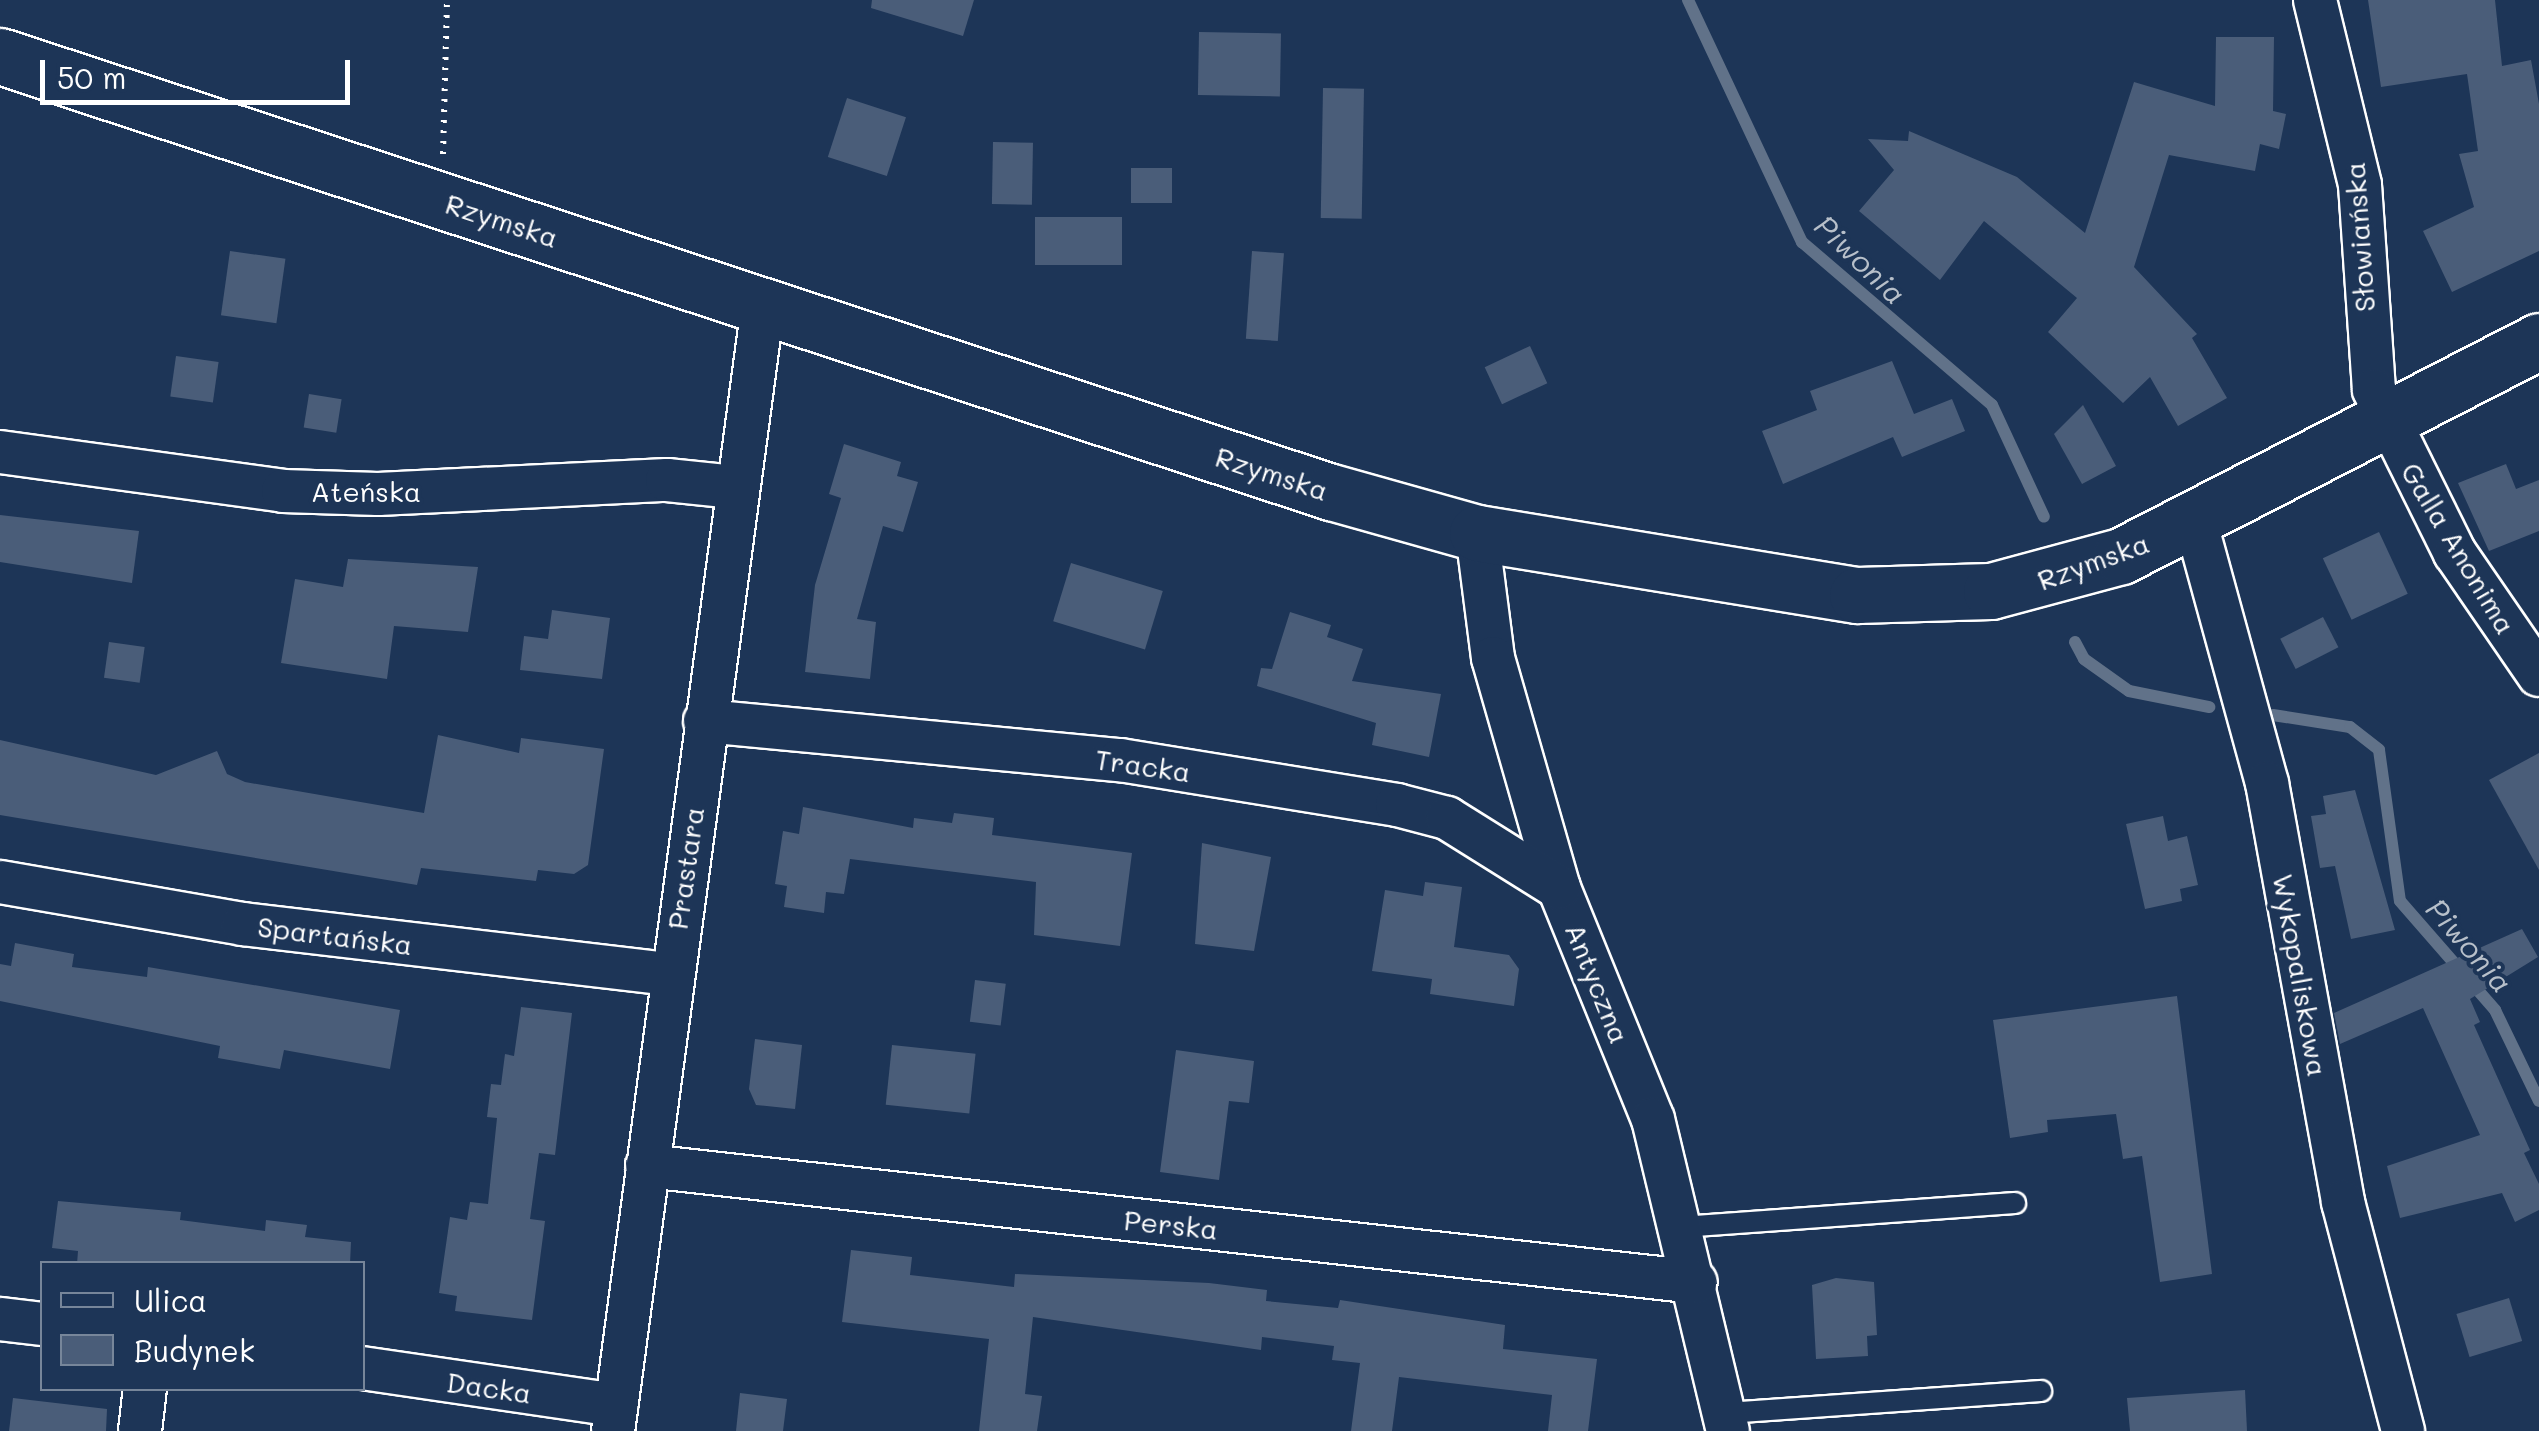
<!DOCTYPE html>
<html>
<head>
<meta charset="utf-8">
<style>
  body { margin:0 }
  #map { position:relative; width:2539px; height:1431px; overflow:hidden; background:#1d3557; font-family:Mali,sans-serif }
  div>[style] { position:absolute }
  .stream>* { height:12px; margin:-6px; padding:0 6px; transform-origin:6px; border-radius:6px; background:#617289 }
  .building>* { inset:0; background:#4a5d79; transform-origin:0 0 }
  .path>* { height:6px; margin-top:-3px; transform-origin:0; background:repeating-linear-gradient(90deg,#fff 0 2.5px,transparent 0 10.5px) }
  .roads { filter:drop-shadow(2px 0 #fff) drop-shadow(-2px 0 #fff) drop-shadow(0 2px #fff) drop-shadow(0 -2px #fff) }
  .service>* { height:20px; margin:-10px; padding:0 10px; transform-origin:10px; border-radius:10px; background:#1d3557 }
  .minor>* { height:42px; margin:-21px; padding:0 21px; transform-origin:21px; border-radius:21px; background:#1d3557 }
  .secondary>* { height:55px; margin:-27.5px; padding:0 27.5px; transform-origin:27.5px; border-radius:27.5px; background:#1d3557 }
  span { translate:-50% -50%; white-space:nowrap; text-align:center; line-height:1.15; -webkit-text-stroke:8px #1d3557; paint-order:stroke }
  .street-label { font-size:28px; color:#fff }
  .water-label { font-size:30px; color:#b8c0ca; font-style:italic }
  .legend { position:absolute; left:40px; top:1261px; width:325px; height:130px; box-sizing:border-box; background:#1d3557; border:2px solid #77869a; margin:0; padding:12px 18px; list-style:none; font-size:30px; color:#fff }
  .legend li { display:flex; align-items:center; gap:20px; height:50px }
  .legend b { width:50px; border:2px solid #77869a }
  .scale { position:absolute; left:40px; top:60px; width:310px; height:45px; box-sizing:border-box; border:5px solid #fff; border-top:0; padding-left:12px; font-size:30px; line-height:35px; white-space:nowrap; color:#fff; -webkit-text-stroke:8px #1d3557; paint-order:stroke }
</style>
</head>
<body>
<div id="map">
  <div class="stream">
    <div style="left:1688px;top:0;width:268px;rotate:64.8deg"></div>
    <div style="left:1802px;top:242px;width:250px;rotate:40.6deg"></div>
    <div style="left:1992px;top:405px;width:123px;rotate:65.1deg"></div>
    <div style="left:2075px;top:642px;width:19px;rotate:62deg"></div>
    <div style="left:2084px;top:659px;width:55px;rotate:35.4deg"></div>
    <div style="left:2129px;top:691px;width:82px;rotate:11.3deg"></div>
    <div style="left:2273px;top:715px;width:78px;rotate:8.9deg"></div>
    <div style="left:2350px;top:727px;width:37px;rotate:38deg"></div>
    <div style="left:2379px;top:750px;width:152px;rotate:82.1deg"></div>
    <div style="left:2400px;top:901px;width:145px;rotate:48.9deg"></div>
    <div style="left:2495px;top:1010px;width:101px;rotate:64.2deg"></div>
  </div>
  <div class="building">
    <div style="clip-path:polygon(872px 0,974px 0,963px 36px,871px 8px)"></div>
    <div style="clip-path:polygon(2368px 0,2495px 0,2502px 66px,2531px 60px,2539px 104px,2539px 251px,2452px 292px,2423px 231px,2474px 207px,2459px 154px,2478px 151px,2467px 74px,2381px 87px)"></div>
    <div style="left:1199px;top:32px;width:82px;height:63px;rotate:1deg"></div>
    <div style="clip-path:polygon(2216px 37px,2274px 37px,2273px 111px,2286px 114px,2279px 149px,2260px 144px,2255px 171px,2169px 155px,2134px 267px,2197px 334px,2192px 338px,2227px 398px,2178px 426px,2150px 377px,2123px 403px,2048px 332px,2077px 298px,1984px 221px,1940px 280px,1859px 211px,1894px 170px,1868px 139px,1908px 141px,1909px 131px,2017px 177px,2085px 233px,2134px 82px,2215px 106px)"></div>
    <div style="left:1323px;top:88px;width:41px;height:130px;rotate:1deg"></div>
    <div style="left:847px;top:98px;width:62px;height:62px;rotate:18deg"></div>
    <div style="left:993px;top:142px;width:40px;height:62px;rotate:1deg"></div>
    <div style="left:1131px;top:168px;width:41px;height:35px"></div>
    <div style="left:1122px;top:217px;width:48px;height:87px;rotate:90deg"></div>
    <div style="left:230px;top:251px;width:56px;height:65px;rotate:8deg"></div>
    <div style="left:1252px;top:251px;width:32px;height:88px;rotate:4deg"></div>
    <div style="left:1530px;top:346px;width:41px;height:50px;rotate:65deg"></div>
    <div style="left:176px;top:356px;width:43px;height:41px;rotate:8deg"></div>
    <div style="clip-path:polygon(1892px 361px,1914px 414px,1952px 399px,1965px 431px,1902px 457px,1893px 437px,1783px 484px,1762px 431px,1817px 410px,1810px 391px)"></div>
    <div style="left:309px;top:394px;width:33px;height:34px;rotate:9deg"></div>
    <div style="clip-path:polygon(2083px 405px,2116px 466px,2082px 484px,2054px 434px)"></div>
    <div style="clip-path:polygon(844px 444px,901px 462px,897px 476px,918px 482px,903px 532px,883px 526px,857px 619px,876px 622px,870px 679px,805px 672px,815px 585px,841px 498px,829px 494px)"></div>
    <div style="clip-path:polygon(2506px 464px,2516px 489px,2539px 480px,2539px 531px,2489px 551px,2458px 483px)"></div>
    <div style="clip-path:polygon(0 515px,139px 531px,132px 583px,0 562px)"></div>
    <div style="left:2379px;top:532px;width:68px;height:62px;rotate:65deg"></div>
    <div style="clip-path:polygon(348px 559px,478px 567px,468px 632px,394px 626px,387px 679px,281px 663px,295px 579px,343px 587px)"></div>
    <div style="left:1071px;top:563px;width:96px;height:61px;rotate:17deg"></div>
    <div style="clip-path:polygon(552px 610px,610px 618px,602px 679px,520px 670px,524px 636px,548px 639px)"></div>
    <div style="clip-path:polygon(1290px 612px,1331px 625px,1327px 637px,1363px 649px,1352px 681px,1441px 694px,1429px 757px,1372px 745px,1376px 723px,1257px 686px,1261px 668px,1272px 669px)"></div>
    <div style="left:2323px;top:617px;width:34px;height:48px;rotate:63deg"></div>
    <div style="left:109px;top:642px;width:36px;height:36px;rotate:8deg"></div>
    <div style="clip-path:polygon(438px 735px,519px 753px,521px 738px,604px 749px,588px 865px,574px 874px,538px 870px,536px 881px,421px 868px,417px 885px,0 815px,0 740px,156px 775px,217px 751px,227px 774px,245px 782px,424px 813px)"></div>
    <div style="clip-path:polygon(2539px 753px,2539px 870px,2489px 780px)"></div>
    <div style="clip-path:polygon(2355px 790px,2395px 930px,2351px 939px,2335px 866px,2320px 868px,2311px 816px,2326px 814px,2323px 796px)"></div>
    <div style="clip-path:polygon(803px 807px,913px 828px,914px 818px,952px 823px,954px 813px,994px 818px,992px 835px,1132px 853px,1120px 946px,1034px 935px,1036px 882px,850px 859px,844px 894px,826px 892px,824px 913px,784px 907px,787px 886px,775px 884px,783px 831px,799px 834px)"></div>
    <div style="clip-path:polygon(2163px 816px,2168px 841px,2187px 836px,2198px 885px,2180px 889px,2182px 901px,2145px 909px,2126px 824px)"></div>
    <div style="clip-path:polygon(1202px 843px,1271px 857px,1254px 951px,1195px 944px)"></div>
    <div style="clip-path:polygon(1425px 882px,1462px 887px,1454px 947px,1509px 955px,1519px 969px,1514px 1006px,1430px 994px,1432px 979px,1372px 971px,1385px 890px,1423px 896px)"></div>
    <div style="clip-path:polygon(2522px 929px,2538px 957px,2470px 999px,2480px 1022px,2474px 1025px,2530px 1150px,2524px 1153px,2539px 1184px,2539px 1210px,2515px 1222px,2502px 1193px,2400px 1218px,2387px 1166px,2480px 1135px,2423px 1008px,2340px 1044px,2334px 1013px)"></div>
    <div style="clip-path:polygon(15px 943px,74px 954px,72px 967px,147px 977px,148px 967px,400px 1010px,390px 1069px,284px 1050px,280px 1069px,218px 1058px,220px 1046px,0 1001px,0 964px,11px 966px)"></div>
    <div style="left:975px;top:980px;width:31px;height:42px;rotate:7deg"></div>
    <div style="clip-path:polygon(2177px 996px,2212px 1274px,2160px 1282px,2142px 1156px,2123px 1159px,2116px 1114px,2047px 1120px,2048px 1132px,2010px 1138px,1993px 1020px)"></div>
    <div style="clip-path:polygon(521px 1007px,572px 1013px,555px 1155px,539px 1153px,530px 1219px,545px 1221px,532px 1320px,455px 1311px,457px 1296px,439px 1293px,450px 1217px,467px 1220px,470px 1202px,488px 1204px,497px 1118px,487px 1117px,491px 1084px,501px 1085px,505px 1054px,514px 1056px)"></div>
    <div style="clip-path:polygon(755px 1039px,802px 1045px,795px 1109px,756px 1105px,749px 1089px)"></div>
    <div style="left:892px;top:1045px;width:84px;height:60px;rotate:6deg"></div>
    <div style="clip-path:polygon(1176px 1050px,1254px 1061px,1249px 1103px,1229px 1101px,1219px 1180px,1160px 1172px)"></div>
    <div style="clip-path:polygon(58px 1201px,181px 1212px,180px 1220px,265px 1231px,266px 1220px,307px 1225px,305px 1237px,351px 1242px,350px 1264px,77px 1264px,78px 1251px,52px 1248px)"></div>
    <div style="clip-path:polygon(851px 1250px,912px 1257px,910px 1275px,1014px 1287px,1015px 1274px,1209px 1283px,1267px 1290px,1266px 1301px,1338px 1308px,1340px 1300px,1505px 1325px,1503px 1349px,1597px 1359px,1588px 1431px,1548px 1431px,1552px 1395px,1399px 1377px,1392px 1431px,1351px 1431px,1360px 1363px,1332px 1360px,1334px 1346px,1262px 1337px,1261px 1350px,1033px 1317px,1025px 1394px,1042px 1396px,1037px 1431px,979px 1431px,989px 1339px,842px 1322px)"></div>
    <div style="clip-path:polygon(1836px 1278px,1874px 1282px,1877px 1335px,1867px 1336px,1868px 1356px,1816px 1359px,1812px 1285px)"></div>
    <div style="left:2509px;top:1298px;width:45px;height:55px;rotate:73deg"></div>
    <div style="clip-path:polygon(2245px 1390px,2247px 1431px,2130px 1431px,2127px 1398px)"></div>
    <div style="clip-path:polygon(740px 1393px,787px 1399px,783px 1431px,736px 1431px)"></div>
    <div style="clip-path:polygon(13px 1398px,107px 1409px,106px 1431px,9px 1431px)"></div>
  </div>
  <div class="path">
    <div style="left:443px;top:154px;width:154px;rotate:-88.5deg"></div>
  </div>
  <div class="roads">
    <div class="service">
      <div style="left:1681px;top:1227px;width:335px;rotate:-4.1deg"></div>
      <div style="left:1726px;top:1413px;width:316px;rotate:-4deg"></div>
    </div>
    <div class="minor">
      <div style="left:2315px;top:0;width:190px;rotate:76.3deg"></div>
      <div style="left:2360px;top:185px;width:205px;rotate:86.1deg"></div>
      <div style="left:2374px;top:390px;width:182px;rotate:63.6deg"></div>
      <div style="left:2455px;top:553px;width:148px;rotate:55.5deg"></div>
      <div style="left:0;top:452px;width:286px;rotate:7.8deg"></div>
      <div style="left:283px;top:491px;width:95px;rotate:1.8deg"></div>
      <div style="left:378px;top:494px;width:289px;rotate:-2.8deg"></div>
      <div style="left:667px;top:480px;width:68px;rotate:5.9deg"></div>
      <div style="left:2195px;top:520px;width:273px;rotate:74.7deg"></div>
      <div style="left:2267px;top:783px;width:426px;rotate:79.7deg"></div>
      <div style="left:2343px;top:1202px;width:237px;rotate:75.3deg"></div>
      <div style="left:1477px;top:533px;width:126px;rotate:82.7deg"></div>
      <div style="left:1493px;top:658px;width:239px;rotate:74deg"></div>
      <div style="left:1559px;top:888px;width:249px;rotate:67.9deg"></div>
      <div style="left:1653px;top:1119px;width:321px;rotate:76.5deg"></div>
      <div style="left:705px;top:721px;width:417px;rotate:5.4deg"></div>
      <div style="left:1120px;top:760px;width:281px;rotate:9.2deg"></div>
      <div style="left:1397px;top:805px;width:52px;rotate:14.6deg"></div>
      <div style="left:1447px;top:818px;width:132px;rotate:32deg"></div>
      <div style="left:0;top:882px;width:247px;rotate:9.8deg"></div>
      <div style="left:243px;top:924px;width:431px;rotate:6.7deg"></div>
      <div style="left:647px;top:1166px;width:1055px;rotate:6.31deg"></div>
      <div style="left:0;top:1319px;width:42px;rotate:6.8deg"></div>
      <div style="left:362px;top:1368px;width:257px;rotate:8.3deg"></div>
      <div style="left:140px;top:1431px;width:43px;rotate:-83.4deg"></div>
      <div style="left:613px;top:1431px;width:1135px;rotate:-82.41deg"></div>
    </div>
    <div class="secondary">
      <div style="left:0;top:56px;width:1401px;rotate:18.14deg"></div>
      <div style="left:1331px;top:492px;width:152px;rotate:15.7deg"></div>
      <div style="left:1477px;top:533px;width:385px;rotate:9.3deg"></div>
      <div style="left:1857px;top:595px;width:134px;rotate:-1.7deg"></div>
      <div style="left:1991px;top:591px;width:135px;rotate:-15.1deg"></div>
      <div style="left:2121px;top:556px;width:470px;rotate:-27.2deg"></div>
    </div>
  </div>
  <div class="street-label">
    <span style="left:502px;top:220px;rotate:18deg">Rzymska</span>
    <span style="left:2359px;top:237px;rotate:-94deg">Słowiańska</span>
    <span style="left:1272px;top:473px;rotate:18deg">Rzymska</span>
    <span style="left:366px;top:491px">Ateńska</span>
    <span style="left:2459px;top:548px;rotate:59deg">Galla Anonima</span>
    <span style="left:2093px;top:561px;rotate:-20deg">Rzymska</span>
    <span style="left:1143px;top:765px;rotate:8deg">Tracka</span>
    <span style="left:685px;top:868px;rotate:-82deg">Prastara</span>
    <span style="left:335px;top:935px;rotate:7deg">Spartańska</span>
    <span style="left:2301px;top:975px;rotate:80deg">Wykopaliskowa</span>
    <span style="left:1598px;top:983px;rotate:68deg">Antyczna</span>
    <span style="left:1171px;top:1224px;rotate:6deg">Perska</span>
    <span style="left:489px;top:1387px;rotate:8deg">Dacka</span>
  </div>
  <div class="water-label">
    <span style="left:1861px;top:259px;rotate:44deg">Piwonia</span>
    <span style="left:2470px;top:945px;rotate:49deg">Piwonia</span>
  </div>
  <ul class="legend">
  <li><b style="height:12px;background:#1d3557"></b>Ulica</li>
  <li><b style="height:28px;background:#4a5d79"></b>Budynek</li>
  </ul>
  <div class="scale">50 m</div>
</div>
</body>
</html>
